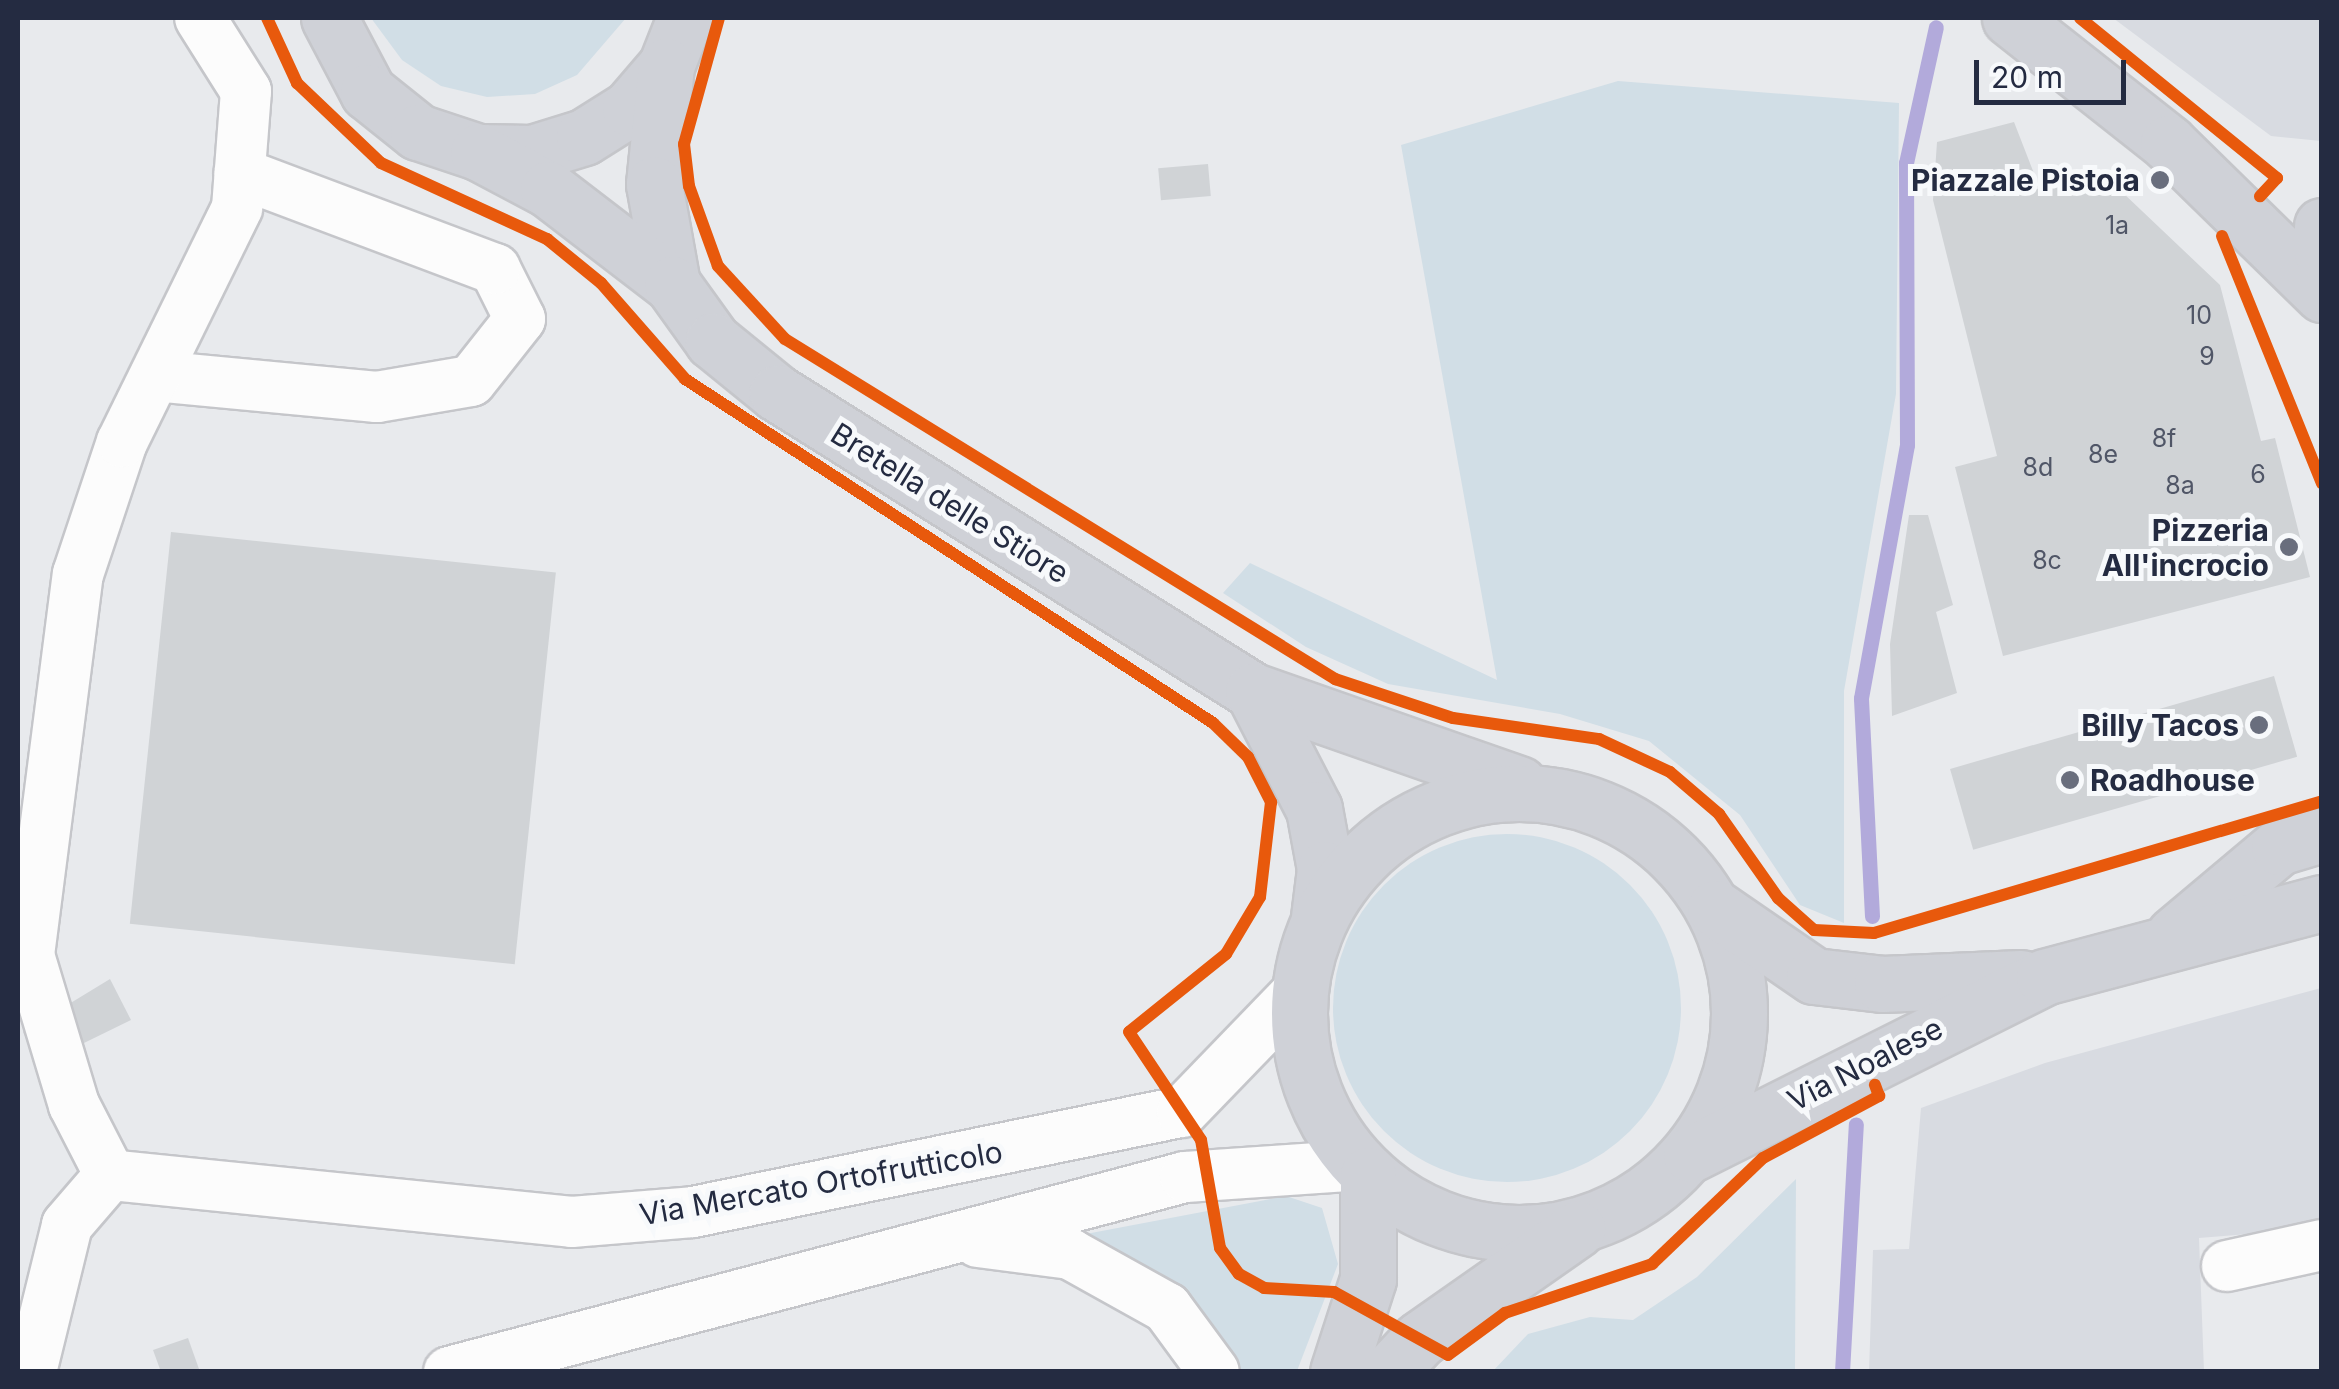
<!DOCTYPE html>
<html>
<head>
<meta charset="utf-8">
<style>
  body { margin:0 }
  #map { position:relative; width:2339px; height:1389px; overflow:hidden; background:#e8eaed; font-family:Inter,sans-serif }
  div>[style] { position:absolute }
  .built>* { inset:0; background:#d8dbe1 }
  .green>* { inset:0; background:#d1dee6 }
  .round { border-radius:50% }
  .stream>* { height:15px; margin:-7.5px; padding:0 7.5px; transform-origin:7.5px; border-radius:7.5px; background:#b2aadb }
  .building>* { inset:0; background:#d0d3d6; transform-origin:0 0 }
  .roads { filter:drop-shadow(2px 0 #c5c6ca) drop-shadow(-2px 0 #c5c6ca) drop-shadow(0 2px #c5c6ca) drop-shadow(0 -2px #c5c6ca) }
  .minor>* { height:50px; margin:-25px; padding:0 25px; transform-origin:25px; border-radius:25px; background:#fcfcfc }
  .major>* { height:55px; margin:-27.5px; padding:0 27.5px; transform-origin:27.5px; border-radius:27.5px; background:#cfd1d7 }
  .major>.ring { margin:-27.5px; padding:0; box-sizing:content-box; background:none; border:55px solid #cfd1d7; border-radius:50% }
  .cycleway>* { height:12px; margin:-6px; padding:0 6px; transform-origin:6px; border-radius:6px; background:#e8590c }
  .dots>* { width:28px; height:28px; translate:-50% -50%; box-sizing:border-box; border:5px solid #f7f9fb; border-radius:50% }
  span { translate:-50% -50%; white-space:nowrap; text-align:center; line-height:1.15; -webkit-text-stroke:10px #f7f9fb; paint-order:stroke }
  .number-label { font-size:25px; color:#505667 }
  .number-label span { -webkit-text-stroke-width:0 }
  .poi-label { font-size:30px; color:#242b41; font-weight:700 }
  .right { translate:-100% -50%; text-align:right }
  .left { translate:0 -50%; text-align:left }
  .street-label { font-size:30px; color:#242b41 }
  .frame { position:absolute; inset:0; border:20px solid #242b41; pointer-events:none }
  .scale { position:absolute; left:1974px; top:60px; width:152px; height:45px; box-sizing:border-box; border:5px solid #242b41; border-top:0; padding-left:12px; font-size:30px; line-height:35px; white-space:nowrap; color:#242b41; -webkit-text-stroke:8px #f7f9fb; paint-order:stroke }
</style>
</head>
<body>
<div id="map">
  <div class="built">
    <div style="clip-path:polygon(2113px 18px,2321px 18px,2321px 141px,2271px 136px)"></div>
    <div style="clip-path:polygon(2321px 988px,2321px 1228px,2199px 1238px,2204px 1371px,1869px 1372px,1873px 1250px,1909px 1249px,1921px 1108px,2045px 1063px)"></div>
  </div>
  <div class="green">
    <div style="clip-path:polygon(371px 18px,626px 18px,577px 75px,535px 94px,487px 97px,441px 86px,402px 60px)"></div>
    <div style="clip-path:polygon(1618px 81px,1899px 103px,1896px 394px,1844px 691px,1844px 923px,1800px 905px,1740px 815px,1649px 741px,1560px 714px,1388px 684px,1306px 647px,1223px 593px,1250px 563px,1497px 680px,1401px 145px)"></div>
    <div class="round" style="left:1333px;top:834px;width:348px;height:348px"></div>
    <div style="clip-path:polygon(1796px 1179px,1795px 1371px,1493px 1371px,1528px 1334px,1590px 1317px,1633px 1320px,1697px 1277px)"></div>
    <div style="clip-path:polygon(1286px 1196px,1322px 1208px,1338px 1264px,1297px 1371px,1230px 1371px,1158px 1275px,1114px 1248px,1070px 1237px)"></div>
  </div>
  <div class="stream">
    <div style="left:1872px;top:916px;width:218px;rotate:-92.9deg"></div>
    <div style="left:1861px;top:698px;width:257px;rotate:-79.7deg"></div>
    <div style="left:1907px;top:445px;width:282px;rotate:-90.2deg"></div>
    <div style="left:1906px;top:163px;width:139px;rotate:-77.6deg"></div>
    <div style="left:1842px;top:1372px;width:248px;rotate:-86.8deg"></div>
  </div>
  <div class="building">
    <div style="clip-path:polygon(2014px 122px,2040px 189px,2102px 173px,2220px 285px,2261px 441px,2275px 438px,2310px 577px,2003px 656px,1955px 467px,1997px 456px,1933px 200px,1937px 142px)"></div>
    <div style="left:1208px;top:164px;width:32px;height:50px;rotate:85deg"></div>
    <div style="clip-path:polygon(1909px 515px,1928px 515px,1953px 605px,1936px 612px,1957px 693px,1892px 716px,1890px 644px)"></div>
    <div style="left:171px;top:532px;width:387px;height:394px;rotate:6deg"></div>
    <div style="left:2274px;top:676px;width:84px;height:337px;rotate:74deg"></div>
    <div style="clip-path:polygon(110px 979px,131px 1020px,39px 1065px,23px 1032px)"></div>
    <div style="clip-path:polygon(188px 1338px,199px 1369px,161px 1372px,153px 1350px)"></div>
  </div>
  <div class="roads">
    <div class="minor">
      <div style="left:155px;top:376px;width:223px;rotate:5.4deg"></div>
      <div style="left:377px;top:397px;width:95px;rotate:-9.7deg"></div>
      <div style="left:471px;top:381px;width:79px;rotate:-51.7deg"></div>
      <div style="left:520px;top:319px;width:56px;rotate:-116.6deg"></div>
      <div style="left:495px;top:269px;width:273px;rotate:-159.4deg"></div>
      <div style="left:110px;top:1175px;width:79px;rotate:-117.2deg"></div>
      <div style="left:74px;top:1105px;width:157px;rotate:-106.7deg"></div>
      <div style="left:29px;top:955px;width:384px;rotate:-82.7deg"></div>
      <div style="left:78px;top:574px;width:139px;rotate:-71.6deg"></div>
      <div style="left:122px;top:442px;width:261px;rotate:-63.8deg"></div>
      <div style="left:237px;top:208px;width:117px;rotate:-85.6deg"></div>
      <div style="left:246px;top:91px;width:86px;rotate:-122.2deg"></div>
      <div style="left:978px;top:1242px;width:93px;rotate:7.4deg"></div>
      <div style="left:1070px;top:1254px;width:111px;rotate:29.1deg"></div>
      <div style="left:1167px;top:1308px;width:79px;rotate:53.7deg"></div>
      <div style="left:2227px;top:1266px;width:97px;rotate:-12.5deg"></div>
      <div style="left:31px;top:1372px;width:151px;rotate:-76.2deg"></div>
      <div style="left:67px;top:1225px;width:66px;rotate:-49.3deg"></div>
      <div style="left:110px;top:1175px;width:464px;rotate:5.8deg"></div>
      <div style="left:572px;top:1222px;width:121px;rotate:-4.7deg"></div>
      <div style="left:693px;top:1212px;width:499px;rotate:-11.6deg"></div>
      <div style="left:1182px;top:1112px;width:168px;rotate:-46deg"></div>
      <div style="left:449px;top:1372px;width:761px;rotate:-14.84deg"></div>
      <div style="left:1185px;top:1177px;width:174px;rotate:-3.9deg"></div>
    </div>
    <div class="major">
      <div style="left:329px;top:18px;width:84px;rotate:62.2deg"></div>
      <div style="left:368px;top:92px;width:64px;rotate:38.7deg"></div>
      <div style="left:418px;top:132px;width:63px;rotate:18.4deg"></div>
      <div style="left:478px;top:152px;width:54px;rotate:1.1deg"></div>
      <div style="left:532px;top:153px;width:54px;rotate:-17.1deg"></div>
      <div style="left:584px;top:137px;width:54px;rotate:-32.2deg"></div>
      <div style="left:630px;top:108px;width:55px;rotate:-49.4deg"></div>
      <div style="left:666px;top:66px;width:52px;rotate:-68.4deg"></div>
      <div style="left:2010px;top:18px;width:201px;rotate:38.3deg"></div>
      <div style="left:2168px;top:143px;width:216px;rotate:44.4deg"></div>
      <div style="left:666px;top:66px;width:119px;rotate:95.8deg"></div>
      <div style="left:654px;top:184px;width:102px;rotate:79.8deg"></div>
      <div style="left:478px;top:152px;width:79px;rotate:27.9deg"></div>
      <div style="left:548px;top:189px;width:156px;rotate:37.5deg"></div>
      <div style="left:672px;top:284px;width:70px;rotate:54.3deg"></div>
      <div style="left:713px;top:341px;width:82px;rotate:39.1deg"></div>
      <div style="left:777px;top:393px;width:562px;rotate:32.05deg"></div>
      <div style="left:1253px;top:691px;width:282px;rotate:19.3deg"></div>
      <div style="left:2322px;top:226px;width:27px;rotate:90deg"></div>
      <div style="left:1253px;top:691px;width:133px;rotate:62.7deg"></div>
      <div style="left:1314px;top:809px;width:61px;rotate:79.6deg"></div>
      <div style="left:1325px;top:869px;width:48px;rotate:97.1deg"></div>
      <div class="ring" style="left:1299px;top:793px;width:385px;height:385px"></div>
      <div style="left:1715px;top:908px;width:120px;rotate:34.5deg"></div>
      <div style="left:1814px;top:976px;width:68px;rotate:6.7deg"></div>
      <div style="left:1882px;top:984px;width:139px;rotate:-2.5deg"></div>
      <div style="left:2174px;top:935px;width:137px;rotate:-40deg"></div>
      <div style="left:2279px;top:847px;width:45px;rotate:-16.8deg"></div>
      <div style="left:1691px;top:1154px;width:395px;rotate:-26.6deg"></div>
      <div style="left:2044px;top:977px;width:288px;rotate:-14.9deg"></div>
      <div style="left:1338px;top:1372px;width:98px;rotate:-72.1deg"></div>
      <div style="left:1368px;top:1279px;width:104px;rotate:-90deg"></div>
      <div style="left:1389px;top:1372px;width:45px;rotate:-46.8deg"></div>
      <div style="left:1420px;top:1339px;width:192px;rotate:-35deg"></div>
    </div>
  </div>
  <div class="cycleway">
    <div style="left:267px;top:18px;width:72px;rotate:65.2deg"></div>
    <div style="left:297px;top:83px;width:116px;rotate:43.6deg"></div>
    <div style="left:381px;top:163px;width:183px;rotate:24.6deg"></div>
    <div style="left:547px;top:239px;width:70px;rotate:39.2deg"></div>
    <div style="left:601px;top:283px;width:128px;rotate:48.8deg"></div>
    <div style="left:685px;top:379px;width:630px;rotate:33.08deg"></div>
    <div style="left:1213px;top:723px;width:49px;rotate:44.2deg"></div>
    <div style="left:1248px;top:757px;width:51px;rotate:62.9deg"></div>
    <div style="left:1271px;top:802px;width:96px;rotate:96.6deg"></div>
    <div style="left:1260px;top:897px;width:66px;rotate:120.8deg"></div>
    <div style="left:1226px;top:954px;width:124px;rotate:141.2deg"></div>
    <div style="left:1129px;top:1032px;width:130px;rotate:56.3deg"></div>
    <div style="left:1201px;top:1140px;width:110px;rotate:80deg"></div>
    <div style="left:1220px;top:1248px;width:32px;rotate:54deg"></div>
    <div style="left:1239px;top:1274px;width:29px;rotate:29deg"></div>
    <div style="left:1264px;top:1288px;width:70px;rotate:3.3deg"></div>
    <div style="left:1334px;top:1292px;width:130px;rotate:28.9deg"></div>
    <div style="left:1448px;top:1355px;width:71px;rotate:-36.4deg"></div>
    <div style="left:1505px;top:1313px;width:155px;rotate:-18.4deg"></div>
    <div style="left:1652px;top:1264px;width:153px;rotate:-43.7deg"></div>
    <div style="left:1763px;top:1158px;width:132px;rotate:-28.1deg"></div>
    <div style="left:1879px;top:1096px;width:12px;rotate:-110deg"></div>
    <div style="left:719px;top:18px;width:131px;rotate:105.5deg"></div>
    <div style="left:684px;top:144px;width:42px;rotate:83.2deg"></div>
    <div style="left:689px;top:186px;width:85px;rotate:70.1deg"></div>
    <div style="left:718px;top:266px;width:99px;rotate:47.5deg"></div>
    <div style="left:785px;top:339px;width:647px;rotate:31.72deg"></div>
    <div style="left:1335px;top:679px;width:124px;rotate:18.3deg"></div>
    <div style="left:1453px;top:718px;width:148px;rotate:8.2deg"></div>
    <div style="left:1599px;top:739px;width:78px;rotate:24.9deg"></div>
    <div style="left:1670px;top:772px;width:65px;rotate:40.6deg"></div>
    <div style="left:1719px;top:814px;width:103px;rotate:54.9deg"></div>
    <div style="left:1778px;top:898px;width:48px;rotate:41.6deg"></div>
    <div style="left:1814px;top:930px;width:60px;rotate:2.9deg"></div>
    <div style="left:1874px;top:933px;width:467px;rotate:-16.4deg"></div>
    <div style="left:2080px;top:18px;width:254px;rotate:39.1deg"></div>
    <div style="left:2277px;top:178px;width:25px;rotate:133deg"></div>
    <div style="left:2222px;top:236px;width:267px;rotate:68deg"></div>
  </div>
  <div class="dots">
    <div style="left:2160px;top:180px;background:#696e7d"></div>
    <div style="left:2289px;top:547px;background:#696e7d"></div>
    <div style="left:2259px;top:725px;background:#696e7d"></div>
    <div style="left:2070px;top:780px;background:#696e7d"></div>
  </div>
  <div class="number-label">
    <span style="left:2117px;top:225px">1a</span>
    <span style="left:2199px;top:315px">10</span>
    <span style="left:2207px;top:356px">9</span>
    <span style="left:2164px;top:438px">8f</span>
    <span style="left:2103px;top:454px">8e</span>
    <span style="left:2038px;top:467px">8d</span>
    <span style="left:2258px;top:474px">6</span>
    <span style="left:2180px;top:485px">8a</span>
    <span style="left:2047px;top:560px">8c</span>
  </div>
  <div class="poi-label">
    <span class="right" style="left:2140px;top:180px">Piazzale Pistoia</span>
    <span class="right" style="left:2269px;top:547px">Pizzeria<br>All'incrocio</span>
    <span class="right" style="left:2239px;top:725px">Billy Tacos</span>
    <span class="left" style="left:2090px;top:780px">Roadhouse</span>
  </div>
  <div class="street-label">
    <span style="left:950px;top:503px;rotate:32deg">Bretella delle Stiore</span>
    <span style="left:1865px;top:1064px;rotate:-27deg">Via Noalese</span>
    <span style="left:821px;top:1183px;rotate:-10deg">Via Mercato Ortofrutticolo</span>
  </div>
  <div class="frame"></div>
  <div class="scale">20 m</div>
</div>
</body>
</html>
